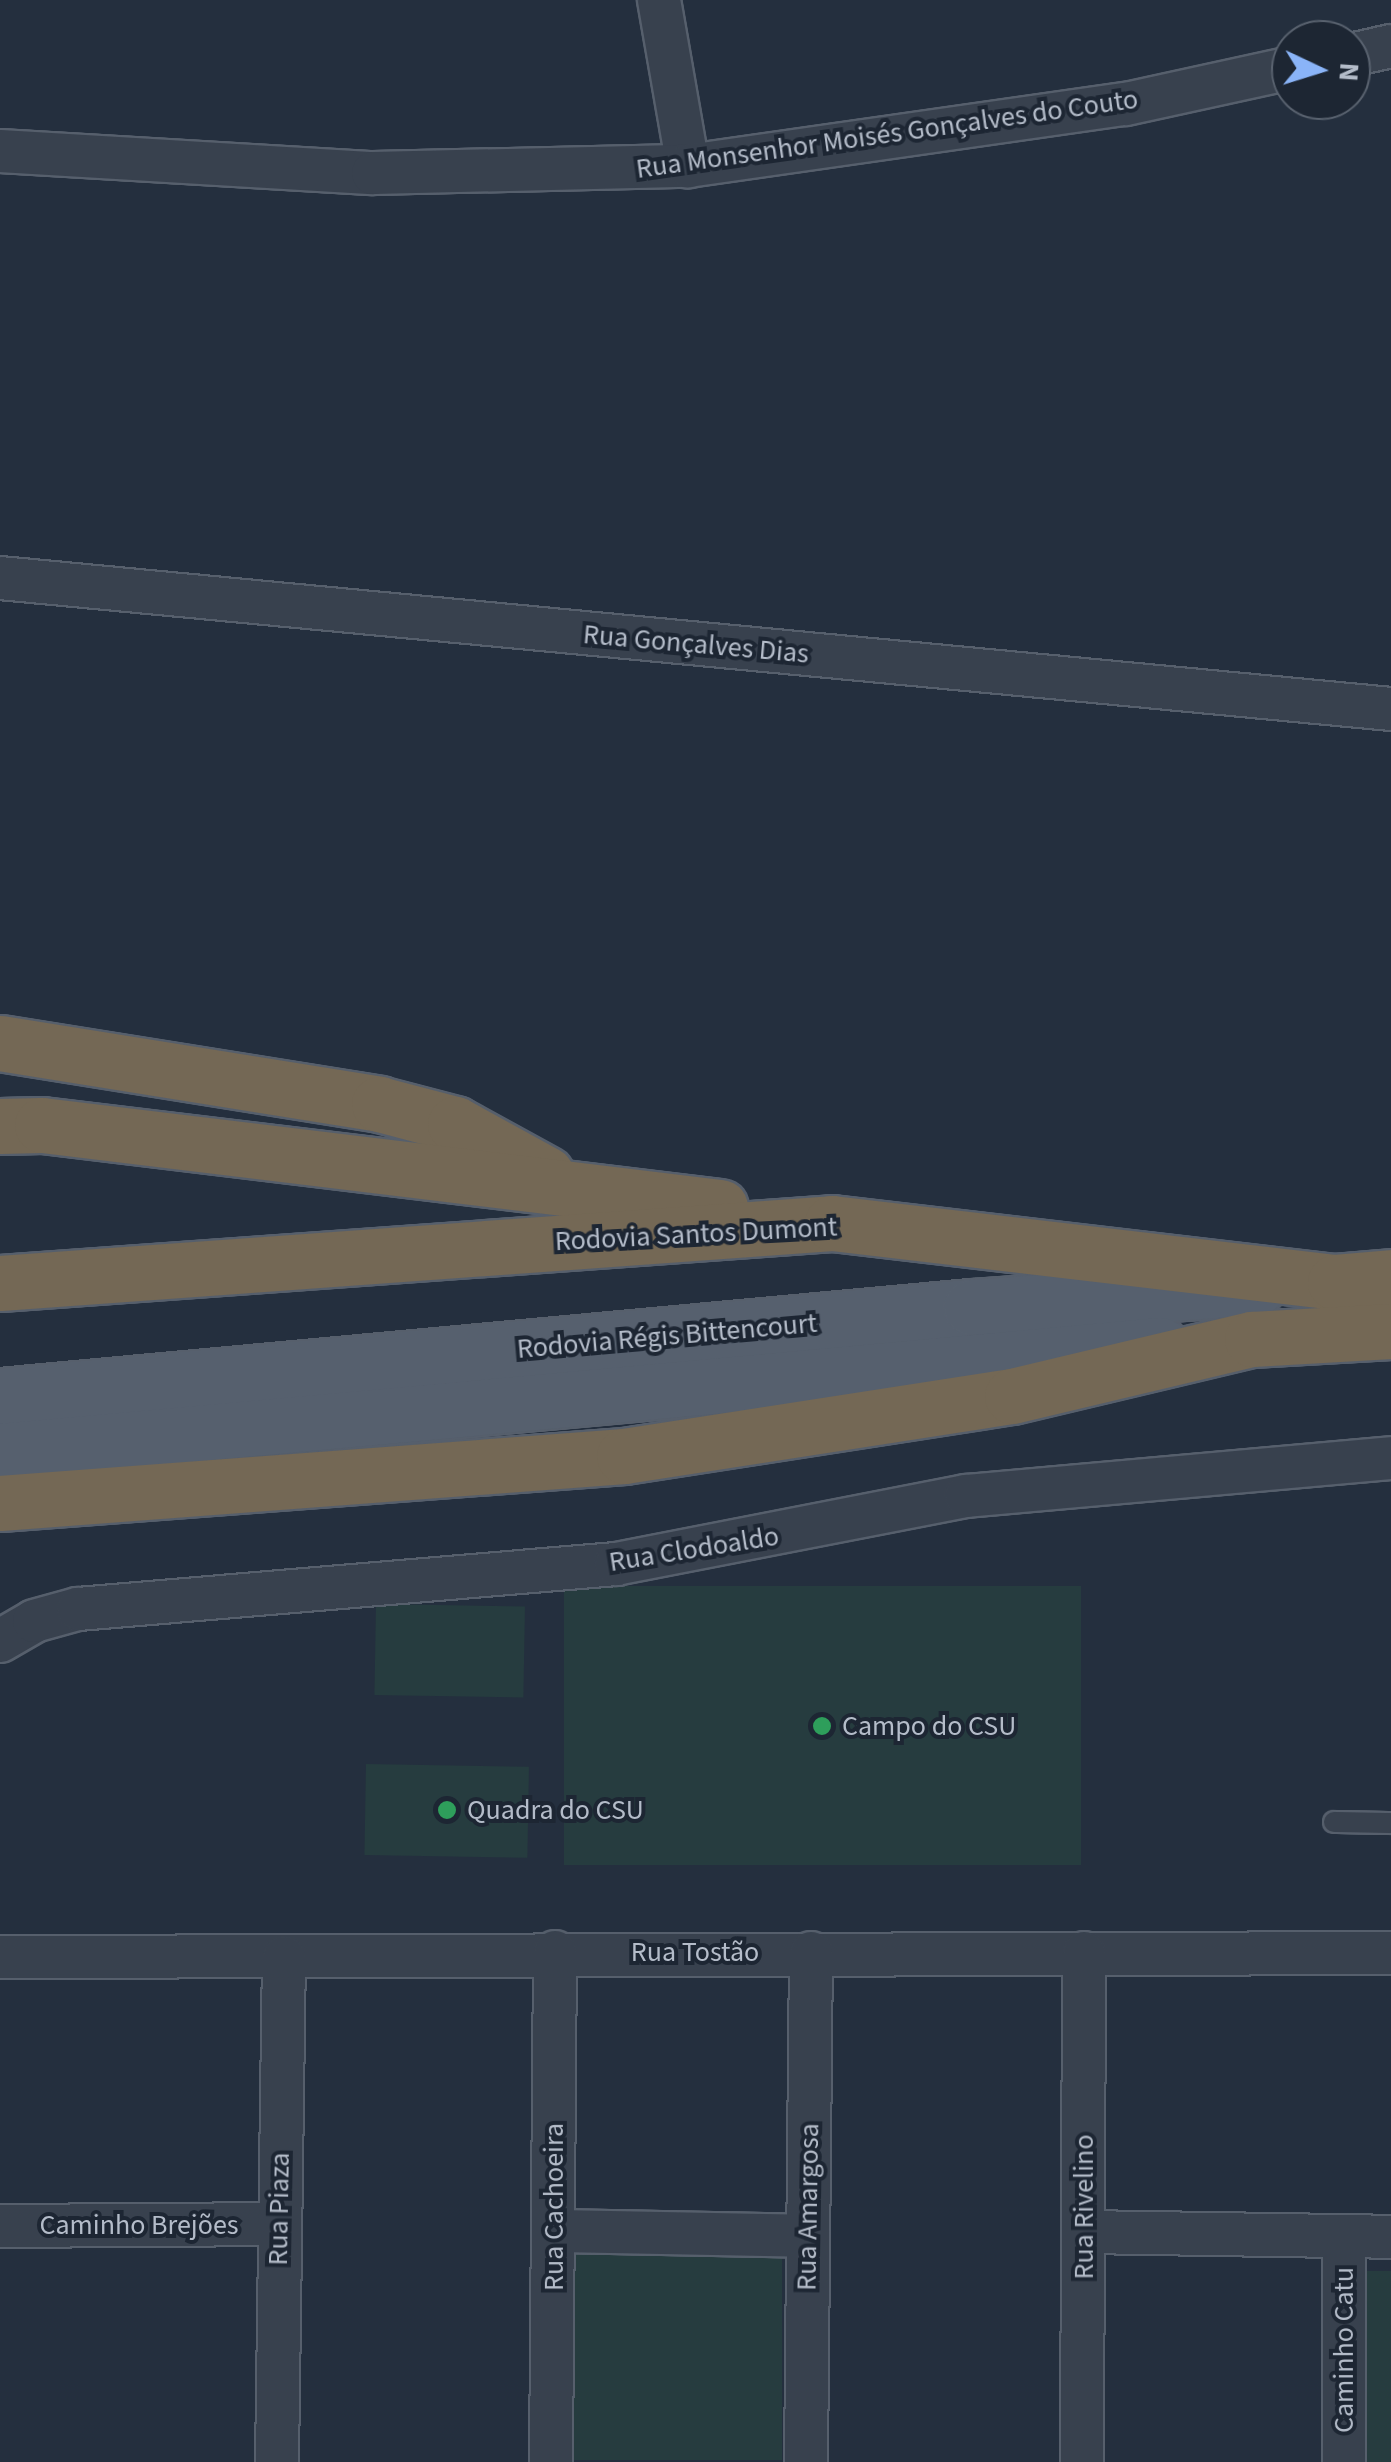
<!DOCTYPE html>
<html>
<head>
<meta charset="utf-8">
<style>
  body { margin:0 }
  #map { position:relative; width:1391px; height:2462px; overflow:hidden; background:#242f3e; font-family:"Source Sans 3",sans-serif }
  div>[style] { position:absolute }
  .green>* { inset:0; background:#263c3f; transform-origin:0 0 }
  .roads { filter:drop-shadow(2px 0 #565f6c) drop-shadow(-2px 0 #565f6c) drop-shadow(0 2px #565f6c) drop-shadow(0 -2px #565f6c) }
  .lane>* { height:20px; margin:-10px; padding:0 10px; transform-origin:10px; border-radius:10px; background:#38414e }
  .street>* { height:42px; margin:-21px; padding:0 21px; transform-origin:21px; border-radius:21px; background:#38414e }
  .primary>* { height:55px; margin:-27.5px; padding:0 27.5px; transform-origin:27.5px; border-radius:27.5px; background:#56606e }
  .highway>* { height:55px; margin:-27.5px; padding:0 27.5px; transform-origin:27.5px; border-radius:27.5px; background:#746855 }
  .dots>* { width:28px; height:28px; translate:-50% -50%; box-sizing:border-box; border:5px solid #1d2633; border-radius:50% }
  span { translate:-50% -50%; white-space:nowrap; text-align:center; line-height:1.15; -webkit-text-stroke:8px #1d2633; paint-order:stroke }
  .street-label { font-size:28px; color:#b4bcc9 }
  .poi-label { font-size:28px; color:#b4bcc9 }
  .left { translate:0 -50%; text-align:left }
  .north { position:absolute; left:1271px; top:20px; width:100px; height:100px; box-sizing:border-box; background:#1d2633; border:2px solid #59626f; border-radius:50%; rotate:94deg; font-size:28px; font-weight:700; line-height:40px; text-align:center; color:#b4bcc9 }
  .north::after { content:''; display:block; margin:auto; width:35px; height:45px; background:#8ab4f8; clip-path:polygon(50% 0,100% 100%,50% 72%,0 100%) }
</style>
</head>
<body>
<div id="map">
  <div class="green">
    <div style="left:564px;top:1586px;width:517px;height:279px"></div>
    <div style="left:376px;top:1604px;width:149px;height:91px;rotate:1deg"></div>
    <div style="left:366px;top:1764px;width:163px;height:91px;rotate:1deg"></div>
    <div style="left:564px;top:2253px;width:218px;height:207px"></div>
    <div style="left:1351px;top:2271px;width:40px;height:191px"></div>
  </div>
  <div class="roads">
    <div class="lane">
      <div style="left:1334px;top:1822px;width:57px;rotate:1deg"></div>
    </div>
    <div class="street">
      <div style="left:659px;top:0;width:169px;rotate:80.1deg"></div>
      <div style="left:1351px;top:55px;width:41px;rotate:-12.7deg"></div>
      <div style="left:0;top:151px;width:374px;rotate:3.4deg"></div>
      <div style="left:373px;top:173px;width:315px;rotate:-1.3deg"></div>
      <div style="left:688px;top:166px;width:442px;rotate:-8.1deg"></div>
      <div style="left:1126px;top:104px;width:169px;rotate:-12.3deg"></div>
      <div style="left:0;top:578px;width:1397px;rotate:5.38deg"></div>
      <div style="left:0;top:1641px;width:39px;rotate:-30deg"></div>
      <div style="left:34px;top:1621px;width:46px;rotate:-15.3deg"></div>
      <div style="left:78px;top:1609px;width:540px;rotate:-4.78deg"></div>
      <div style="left:616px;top:1564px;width:357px;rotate:-11deg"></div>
      <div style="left:966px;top:1496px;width:427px;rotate:-5.1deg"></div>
      <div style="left:0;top:1957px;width:1391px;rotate:-0.16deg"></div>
      <div style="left:0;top:2226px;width:278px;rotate:-0.4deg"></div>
      <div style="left:554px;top:2231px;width:254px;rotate:1.1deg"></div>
      <div style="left:1084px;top:2232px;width:307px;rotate:0.9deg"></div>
      <div style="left:1344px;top:2237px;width:225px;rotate:90deg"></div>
      <div style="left:277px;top:2462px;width:505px;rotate:-89.21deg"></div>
      <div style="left:551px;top:2462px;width:510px;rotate:-89.55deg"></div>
      <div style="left:806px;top:2462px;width:509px;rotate:-89.44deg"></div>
      <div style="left:1082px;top:2462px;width:509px;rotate:-89.77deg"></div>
    </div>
    <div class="primary">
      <div style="left:0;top:1396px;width:975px;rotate:-5.24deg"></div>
      <div style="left:971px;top:1307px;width:287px;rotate:-4deg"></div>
      <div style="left:0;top:1451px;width:1165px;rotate:-5.22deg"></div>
    </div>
    <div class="highway">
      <div style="left:0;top:1043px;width:384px;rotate:9.1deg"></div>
      <div style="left:379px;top:1104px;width:79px;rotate:14.7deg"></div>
      <div style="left:455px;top:1124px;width:104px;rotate:28.8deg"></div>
      <div style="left:0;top:1126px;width:42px;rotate:-1.4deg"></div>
      <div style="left:42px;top:1125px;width:683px;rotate:6.9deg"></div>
      <div style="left:0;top:1283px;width:834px;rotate:-4.12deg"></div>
      <div style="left:832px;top:1223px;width:506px;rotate:6.69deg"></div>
      <div style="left:1335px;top:1282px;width:56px;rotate:-5.1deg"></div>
      <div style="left:0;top:1503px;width:626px;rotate:-4.31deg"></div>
      <div style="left:624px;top:1456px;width:393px;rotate:-8.8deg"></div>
      <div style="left:1012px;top:1396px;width:247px;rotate:-13.4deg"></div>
      <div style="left:1252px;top:1339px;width:139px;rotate:-3.3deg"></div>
    </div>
  </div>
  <div class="dots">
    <div style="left:822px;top:1726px;background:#2e9e5b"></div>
    <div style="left:447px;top:1810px;background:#2e9e5b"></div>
  </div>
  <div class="street-label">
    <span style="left:887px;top:134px;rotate:-8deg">Rua Monsenhor Moisés Gonçalves do Couto</span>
    <span style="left:696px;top:644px;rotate:5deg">Rua Gonçalves Dias</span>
    <span style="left:696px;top:1234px;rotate:-3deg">Rodovia Santos Dumont</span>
    <span style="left:667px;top:1336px;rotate:-5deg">Rodovia Régis Bittencourt</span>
    <span style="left:694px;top:1549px;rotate:-9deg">Rua Clodoaldo</span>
    <span style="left:695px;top:1952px">Rua Tostão</span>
    <span style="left:554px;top:2207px;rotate:-90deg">Rua Cachoeira</span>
    <span style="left:808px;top:2207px;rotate:-89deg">Rua Amargosa</span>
    <span style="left:1084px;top:2207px;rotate:-90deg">Rua Rivelino</span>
    <span style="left:279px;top:2209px;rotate:-89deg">Rua Piaza</span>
    <span style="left:139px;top:2225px">Caminho Brejões</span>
    <span style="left:1344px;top:2350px;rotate:-90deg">Caminho Catu</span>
  </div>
  <div class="poi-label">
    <span class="left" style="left:842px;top:1726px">Campo do CSU</span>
    <span class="left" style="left:467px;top:1810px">Quadra do CSU</span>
  </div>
  <div class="north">N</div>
</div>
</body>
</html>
